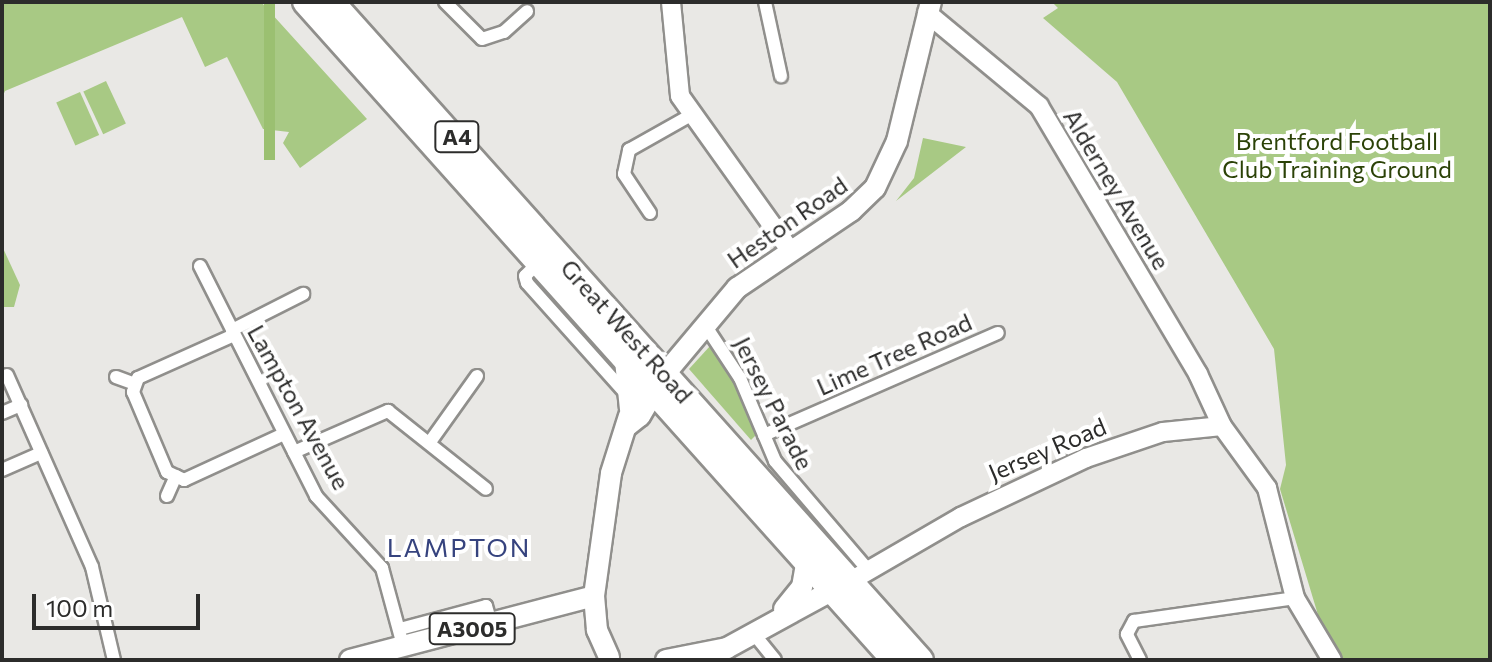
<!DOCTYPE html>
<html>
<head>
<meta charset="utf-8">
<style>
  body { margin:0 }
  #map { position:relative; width:1492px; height:662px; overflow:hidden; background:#e9e8e5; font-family:Commissioner,sans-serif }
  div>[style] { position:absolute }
  .green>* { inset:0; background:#a8c984; transform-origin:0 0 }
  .forest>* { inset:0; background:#9bc071; transform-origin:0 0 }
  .roads { filter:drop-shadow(2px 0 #908f8c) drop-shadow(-2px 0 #908f8c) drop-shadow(0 2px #908f8c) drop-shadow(0 -2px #908f8c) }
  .street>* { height:12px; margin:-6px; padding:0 6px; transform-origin:6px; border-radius:6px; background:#fff }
  .secondary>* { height:18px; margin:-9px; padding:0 9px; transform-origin:9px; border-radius:9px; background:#fff }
  .primary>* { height:20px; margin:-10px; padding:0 10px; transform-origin:10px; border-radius:10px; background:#fff }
  .highway>* { height:24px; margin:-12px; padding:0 12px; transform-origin:12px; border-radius:12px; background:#fff }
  span { translate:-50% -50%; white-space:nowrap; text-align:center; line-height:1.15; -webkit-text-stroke:8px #fff; paint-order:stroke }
  .shield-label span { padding:2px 6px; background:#fff; border:2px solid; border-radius:6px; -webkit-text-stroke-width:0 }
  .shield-label { font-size:22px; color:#2c2c2b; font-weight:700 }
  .park-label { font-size:24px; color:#2b4207 }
  .street-label { font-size:24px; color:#2c2c2b }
  .neighbourhood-label { font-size:26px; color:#36437e; letter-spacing:2px }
  .frame { position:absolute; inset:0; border:4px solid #2c2c2b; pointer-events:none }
  .scale { position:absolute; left:32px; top:594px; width:168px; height:36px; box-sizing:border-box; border:4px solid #2c2c2b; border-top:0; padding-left:10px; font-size:24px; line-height:28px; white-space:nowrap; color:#2c2c2b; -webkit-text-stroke:6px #fff; paint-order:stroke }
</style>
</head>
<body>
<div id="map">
  <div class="green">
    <div style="clip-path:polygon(2px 2px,261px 2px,367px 119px,300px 168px,283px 143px,289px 132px,263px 129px,227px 57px,205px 67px,182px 17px,5px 91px,2px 98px)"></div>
    <div style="clip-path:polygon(1052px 2px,1490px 2px,1490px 660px,1343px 660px,1328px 648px,1280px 489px,1286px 465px,1274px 349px,1117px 82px,1043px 18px,1058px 8px)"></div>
    <div style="left:106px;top:81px;width:47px;height:25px;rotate:65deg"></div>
    <div style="left:80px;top:92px;width:47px;height:26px;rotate:66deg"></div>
    <div style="clip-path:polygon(923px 138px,966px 147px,896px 201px,914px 178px)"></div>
    <div style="clip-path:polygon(2px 246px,20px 285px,14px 307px,2px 307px)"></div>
    <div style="clip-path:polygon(710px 346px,744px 398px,756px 435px,751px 440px,689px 369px)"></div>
  </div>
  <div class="forest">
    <div style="left:264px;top:2px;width:11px;height:158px"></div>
  </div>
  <div class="roads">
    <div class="street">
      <div style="left:445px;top:2px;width:52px;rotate:45deg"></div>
      <div style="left:482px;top:39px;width:23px;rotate:-18deg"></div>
      <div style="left:504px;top:32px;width:31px;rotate:-42deg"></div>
      <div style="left:765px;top:2px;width:76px;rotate:77.8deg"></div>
      <div style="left:650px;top:213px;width:47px;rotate:-123.7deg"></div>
      <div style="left:624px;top:174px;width:25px;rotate:-78deg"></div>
      <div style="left:629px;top:150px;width:71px;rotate:-29.4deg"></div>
      <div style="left:538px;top:263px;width:18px;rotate:135deg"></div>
      <div style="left:525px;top:276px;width:7px;rotate:74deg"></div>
      <div style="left:527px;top:283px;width:152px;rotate:48.2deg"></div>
      <div style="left:200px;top:266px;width:258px;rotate:63.2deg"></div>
      <div style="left:316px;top:496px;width:98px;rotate:47.5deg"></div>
      <div style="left:382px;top:568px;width:84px;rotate:74.8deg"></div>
      <div style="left:705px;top:325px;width:64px;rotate:56.6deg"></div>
      <div style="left:740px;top:378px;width:90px;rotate:67.1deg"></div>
      <div style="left:775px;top:461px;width:145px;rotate:49.5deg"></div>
      <div style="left:232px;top:330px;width:80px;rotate:-26.9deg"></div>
      <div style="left:234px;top:335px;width:105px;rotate:155.9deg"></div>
      <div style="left:138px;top:378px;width:15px;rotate:110deg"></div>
      <div style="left:133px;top:392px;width:87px;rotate:67deg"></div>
      <div style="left:167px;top:472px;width:19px;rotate:25deg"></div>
      <div style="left:184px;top:480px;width:110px;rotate:-24.7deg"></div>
      <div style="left:7px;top:375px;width:210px;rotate:66.1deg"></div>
      <div style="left:92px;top:567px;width:96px;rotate:76.7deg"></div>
      <div style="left:116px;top:377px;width:20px;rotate:20deg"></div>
      <div style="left:2px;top:413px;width:21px;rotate:-23deg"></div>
      <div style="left:764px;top:435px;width:255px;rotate:-23.6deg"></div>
      <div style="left:430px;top:442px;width:81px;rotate:-54.5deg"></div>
      <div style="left:294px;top:452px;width:103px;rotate:-23.6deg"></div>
      <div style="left:388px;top:411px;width:125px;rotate:38.5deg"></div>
      <div style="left:2px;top:470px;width:43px;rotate:-23.6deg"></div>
      <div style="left:167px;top:496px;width:22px;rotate:-66deg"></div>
      <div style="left:400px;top:629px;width:89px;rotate:-15deg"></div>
      <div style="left:486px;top:606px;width:19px;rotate:74deg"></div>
      <div style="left:754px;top:634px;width:33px;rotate:51deg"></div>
      <div style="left:1140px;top:660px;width:29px;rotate:-117deg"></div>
      <div style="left:1127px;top:634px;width:15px;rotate:-62deg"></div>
      <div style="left:1134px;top:621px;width:163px;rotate:-8.1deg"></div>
    </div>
    <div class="secondary">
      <div style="left:671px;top:2px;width:94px;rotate:84.5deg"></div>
      <div style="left:680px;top:96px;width:188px;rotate:54.5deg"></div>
      <div style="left:927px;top:13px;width:146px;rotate:39.7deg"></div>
      <div style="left:1039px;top:106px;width:312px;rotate:59.3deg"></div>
      <div style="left:1198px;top:374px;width:57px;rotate:65.2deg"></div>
      <div style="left:854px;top:579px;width:124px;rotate:-30.1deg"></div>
      <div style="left:961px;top:517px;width:138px;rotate:-25.3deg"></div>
      <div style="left:1086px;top:458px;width:81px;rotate:-18.7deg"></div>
      <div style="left:1163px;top:432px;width:59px;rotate:-5.8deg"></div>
      <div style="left:1222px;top:426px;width:77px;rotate:54deg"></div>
      <div style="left:1267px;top:488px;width:114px;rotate:75.7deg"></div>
      <div style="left:1295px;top:598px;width:72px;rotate:59.2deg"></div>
    </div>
    <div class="primary">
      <div style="left:627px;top:426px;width:16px;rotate:-38deg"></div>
      <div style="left:640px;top:416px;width:48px;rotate:-59.7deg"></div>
      <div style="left:664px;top:375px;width:114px;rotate:-50deg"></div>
      <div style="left:737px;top:288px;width:138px;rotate:-34deg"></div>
      <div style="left:851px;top:211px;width:33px;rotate:-44deg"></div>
      <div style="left:875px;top:188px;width:52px;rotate:-64.9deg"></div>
      <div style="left:897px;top:141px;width:143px;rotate:-76.3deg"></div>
      <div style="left:784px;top:609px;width:28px;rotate:-51deg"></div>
      <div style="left:802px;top:587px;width:23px;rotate:-80deg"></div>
      <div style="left:609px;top:657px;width:30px;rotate:-114deg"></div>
      <div style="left:597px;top:630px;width:34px;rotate:-95deg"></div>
      <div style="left:594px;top:596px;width:124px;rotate:-82.1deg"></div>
      <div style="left:611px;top:473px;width:60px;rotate:-72.5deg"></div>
      <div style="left:350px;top:660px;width:252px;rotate:-14.7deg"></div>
      <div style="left:666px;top:660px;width:62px;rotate:-11.1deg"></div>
      <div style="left:727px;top:648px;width:133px;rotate:-28.7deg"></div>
    </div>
    <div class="highway">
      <div style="left:305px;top:2px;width:883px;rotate:48.17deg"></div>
      <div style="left:332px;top:2px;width:883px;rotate:48.17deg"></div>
      <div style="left:627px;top:360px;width:49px;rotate:84.2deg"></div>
    </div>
  </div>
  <div class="shield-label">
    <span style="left:457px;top:137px">A4</span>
    <span style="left:472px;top:629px">A3005</span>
  </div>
  <div class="park-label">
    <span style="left:1337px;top:155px">Brentford Football<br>Club Training Ground</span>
  </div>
  <div class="street-label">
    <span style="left:1117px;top:189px;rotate:59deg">Alderney Avenue</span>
    <span style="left:787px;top:222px;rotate:-35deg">Heston Road</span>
    <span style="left:627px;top:331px;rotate:48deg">Great West Road</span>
    <span style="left:894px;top:354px;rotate:-24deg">Lime Tree Road</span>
    <span style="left:774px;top:403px;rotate:63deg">Jersey Parade</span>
    <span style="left:299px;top:407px;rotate:61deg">Lampton Avenue</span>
    <span style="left:1047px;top:449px;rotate:-23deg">Jersey Road</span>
  </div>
  <div class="neighbourhood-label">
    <span style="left:459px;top:547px">LAMPTON</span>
  </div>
  <div class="frame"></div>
  <div class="scale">100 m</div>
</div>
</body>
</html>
